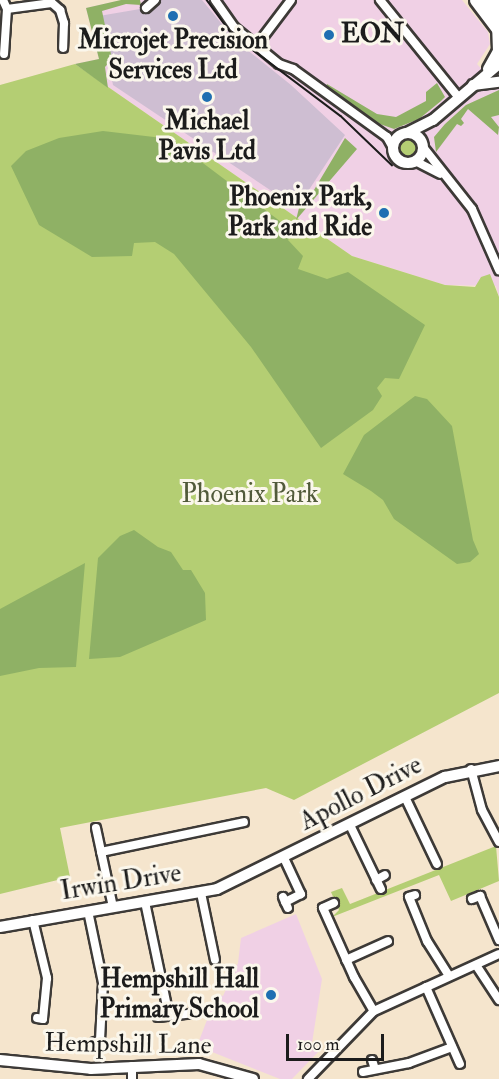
<!DOCTYPE html>
<html>
<head>
<meta charset="utf-8">
<style>
  body { margin:0 }
  #map { position:relative; width:499px; height:1079px; overflow:hidden; background:#f5e5cd; font-family:"IM FELL Double Pica",serif }
  div>[style] { position:absolute }
  .built>* { inset:0; background:#f0d0e5 }
  .industrial>* { inset:0; background:#cebed2 }
  .green>* { inset:0; background:#b4ce73 }
  .round { border-radius:50% }
  .forest>* { inset:0; background:#8fb165 }
  .roads { filter:drop-shadow(2px 0 #3d3a37) drop-shadow(-2px 0 #3d3a37) drop-shadow(0 2px #3d3a37) drop-shadow(0 -2px #3d3a37) }
  .street>* { height:8px; margin:-4px; padding:0 4px; transform-origin:4px; border-radius:4px; background:#fff }
  .secondary>* { height:10px; margin:-5px; padding:0 5px; transform-origin:5px; border-radius:5px; background:#fff }
  .secondary>.ring { margin:-5px; padding:0; box-sizing:content-box; background:none; border:10px solid #fff; border-radius:50% }
  .highway>* { height:14px; margin:-7px; padding:0 7px; transform-origin:7px; border-radius:7px; background:#fff }
  .tram>* { height:1.5px; margin:-0.75px; padding:0 0.75px; transform-origin:0.75px; border-radius:0.75px; background:#1c1c1c }
  .dots>* { width:16px; height:16px; translate:-50% -50%; box-sizing:border-box; border:3px solid #fbf7ec; border-radius:50% }
  span { translate:-50% -50%; white-space:nowrap; text-align:center; line-height:1.15; -webkit-text-stroke:6px #fbf7ec; paint-order:stroke }
  .poi-label { font-size:26px; color:#1c1c1c; font-weight:700 }
  .left { translate:0 -50%; text-align:left }
  .right { translate:-100% -50%; text-align:right }
  .park-label { font-size:26px; color:#515a3a }
  .street-label { font-size:26px; color:#1c1c1c }
  .scale { position:absolute; left:286px; top:1034px; width:98px; height:27px; box-sizing:border-box; border:3px solid #1c1c1c; border-top:0; padding-left:8px; font-size:18px; line-height:21px; white-space:nowrap; color:#1c1c1c; -webkit-text-stroke:4px #fbf7ec; paint-order:stroke }
</style>
</head>
<body>
<div id="map">
  <div class="built">
    <div style="clip-path:polygon(121px 0,462px 0,488px 32px,490px 44px,477px 64px,499px 88px,499px 297px,496px 286px,445px 285px,352px 256px,75px 64px,99px 59px,86px 8px)"></div>
    <div style="clip-path:polygon(296px 914px,322px 979px,312px 1043px,319px 1051px,292px 1079px,280px 1079px,197px 1046px,217px 994px,223px 996px,238px 963px,241px 938px)"></div>
  </div>
  <div class="industrial">
    <div style="clip-path:polygon(150px 0,202px 0,235px 40px,291px 85px,345px 135px,297px 208px,113px 85px,99px 16px,140px 9px)"></div>
  </div>
  <div class="green">
    <div style="clip-path:polygon(75px 64px,352px 256px,445px 285px,475px 287px,481px 277px,490px 274px,499px 297px,499px 693px,294px 800px,266px 788px,60px 828px,70px 877px,0 894px,0 85px)"></div>
    <div class="round" style="left:397px;top:137px;width:22px;height:22px"></div>
    <div style="clip-path:polygon(496px 846px,499px 881px,451px 901px,439px 875px,332px 917px,339px 910px,331px 892px,342px 888px,350px 904px)"></div>
  </div>
  <div class="forest">
    <div style="clip-path:polygon(121px 0,140px 0,141px 5px,126px 4px,102px 11px,112px 59px,105px 67px,108px 88px,75px 64px,99px 59px,86px 8px)"></div>
    <div style="clip-path:polygon(437px 83px,445px 97px,441px 101px,419px 119px,394px 129px,377px 123px,325px 89px,327px 84px,377px 114px,396px 117px,426px 101px,426px 92px)"></div>
    <div style="clip-path:polygon(499px 90px,499px 115px,491px 117px,499px 127px,498px 135px,468px 109px,461px 119px,464px 123px,461px 126px,457px 124px,436px 152px,434px 137px,445px 124px,466px 105px)"></div>
    <div style="clip-path:polygon(103px 131px,171px 139px,293px 231px,288px 240px,303px 256px,298px 269px,327px 279px,348px 272px,425px 325px,399px 379px,385px 378px,377px 388px,382px 396px,373px 410px,321px 448px,251px 347px,174px 254px,155px 242px,134px 243px,132px 256px,92px 257px,39px 225px,11px 166px,26px 151px,59px 138px)"></div>
    <div style="clip-path:polygon(345px 138px,357px 149px,296px 220px,302px 196px,311px 195px)"></div>
    <div style="clip-path:polygon(415px 396px,427px 399px,452px 426px,473px 540px,479px 554px,470px 562px,457px 564px,394px 519px,383px 500px,371px 491px,343px 474px,364px 435px)"></div>
    <div style="clip-path:polygon(134px 530px,158px 547px,171px 552px,183px 570px,191px 570px,205px 593px,206px 620px,120px 657px,89px 659px,98px 558px,120px 536px)"></div>
    <div style="clip-path:polygon(85px 563px,76px 667px,39px 668px,0 676px,0 609px)"></div>
  </div>
  <div class="roads">
    <div class="street">
      <div style="left:3px;top:0;width:10px;rotate:66deg"></div>
      <div style="left:7px;top:9px;width:45px;rotate:93.8deg"></div>
      <div style="left:215px;top:0;width:33px;rotate:55deg"></div>
      <div style="left:234px;top:27px;width:58px;rotate:39.4deg"></div>
      <div style="left:279px;top:64px;width:15px;rotate:20deg"></div>
      <div style="left:293px;top:69px;width:116px;rotate:35.9deg"></div>
      <div style="left:387px;top:137px;width:13px;rotate:61deg"></div>
      <div style="left:380px;top:0;width:126px;rotate:51.1deg"></div>
      <div style="left:146px;top:8px;width:12px;rotate:-42deg"></div>
      <div style="left:7px;top:9px;width:45px;rotate:-7.6deg"></div>
      <div style="left:52px;top:3px;width:11px;rotate:41deg"></div>
      <div style="left:60px;top:10px;width:14px;rotate:73deg"></div>
      <div style="left:64px;top:23px;width:25px;rotate:92deg"></div>
      <div style="left:257px;top:45px;width:56px;rotate:-52.9deg"></div>
      <div style="left:423px;top:147px;width:79px;rotate:51.7deg"></div>
      <div style="left:472px;top:209px;width:67px;rotate:66.1deg"></div>
      <div style="left:415px;top:161px;width:28px;rotate:27deg"></div>
      <div style="left:471px;top:769px;width:42px;rotate:75deg"></div>
      <div style="left:482px;top:810px;width:36px;rotate:62deg"></div>
      <div style="left:405px;top:797px;width:74px;rotate:64.5deg"></div>
      <div style="left:350px;top:825px;width:71px;rotate:64.2deg"></div>
      <div style="left:96px;top:828px;width:81px;rotate:77.9deg"></div>
      <div style="left:101px;top:852px;width:146px;rotate:-11.8deg"></div>
      <div style="left:284px;top:858px;width:40px;rotate:65deg"></div>
      <div style="left:301px;top:894px;width:18px;rotate:153deg"></div>
      <div style="left:376px;top:880px;width:10px;rotate:-29deg"></div>
      <div style="left:201px;top:893px;width:68px;rotate:78.2deg"></div>
      <div style="left:415px;top:895px;width:6px;rotate:162deg"></div>
      <div style="left:409px;top:897px;width:48px;rotate:67.8deg"></div>
      <div style="left:427px;top:941px;width:41px;rotate:57.8deg"></div>
      <div style="left:283px;top:897px;width:12px;rotate:66deg"></div>
      <div style="left:472px;top:899px;width:9px;rotate:-21deg"></div>
      <div style="left:480px;top:896px;width:48px;rotate:66.6deg"></div>
      <div style="left:145px;top:902px;width:116px;rotate:78.1deg"></div>
      <div style="left:334px;top:903px;width:12px;rotate:156deg"></div>
      <div style="left:323px;top:908px;width:76px;rotate:65.8deg"></div>
      <div style="left:354px;top:977px;width:39px;rotate:60deg"></div>
      <div style="left:88px;top:911px;width:74px;rotate:78.2deg"></div>
      <div style="left:103px;top:983px;width:58px;rotate:93deg"></div>
      <div style="left:100px;top:1041px;width:5px;rotate:169deg"></div>
      <div style="left:33px;top:920px;width:60px;rotate:76.4deg"></div>
      <div style="left:47px;top:978px;width:41px;rotate:95.6deg"></div>
      <div style="left:43px;top:1019px;width:6px;rotate:-171deg"></div>
      <div style="left:346px;top:960px;width:46px;rotate:-24.3deg"></div>
      <div style="left:476px;top:965px;width:42px;rotate:56.7deg"></div>
      <div style="left:426px;top:987px;width:84px;rotate:66.2deg"></div>
      <div style="left:158px;top:1017px;width:30px;rotate:-6deg"></div>
      <div style="left:372px;top:1060px;width:9px;rotate:72deg"></div>
      <div style="left:363px;top:1072px;width:47px;rotate:-11.1deg"></div>
      <div style="left:409px;top:1063px;width:46px;rotate:-20.4deg"></div>
      <div style="left:132px;top:1079px;width:13px;rotate:-90deg"></div>
      <div style="left:308px;top:1079px;width:95px;rotate:-45.9deg"></div>
      <div style="left:374px;top:1011px;width:137px;rotate:-24.5deg"></div>
    </div>
    <div class="secondary">
      <div style="left:487px;top:0;width:18px;rotate:49deg"></div>
      <div style="left:488px;top:69px;width:21px;rotate:-61deg"></div>
      <div style="left:498px;top:51px;width:24px;rotate:-92deg"></div>
      <div style="left:473px;top:85px;width:26px;rotate:-7deg"></div>
      <div style="left:407px;top:133px;width:29px;rotate:-27deg"></div>
      <div style="left:433px;top:120px;width:87px;rotate:-40.3deg"></div>
      <div class="ring" style="left:393px;top:133px;width:20px;height:20px"></div>
      <div style="left:0;top:927px;width:220px;rotate:-9.9deg"></div>
      <div style="left:217px;top:889px;width:254px;rotate:-26.2deg"></div>
      <div style="left:445px;top:777px;width:55px;rotate:-11.5deg"></div>
      <div style="left:0;top:1060px;width:91px;rotate:5.6deg"></div>
      <div style="left:91px;top:1069px;width:108px;rotate:-2.7deg"></div>
      <div style="left:199px;top:1064px;width:56px;rotate:15.5deg"></div>
    </div>
    <div class="highway">
      <div style="left:477px;top:0;width:36px;rotate:53deg"></div>
      <div style="left:495px;top:0;width:6px;rotate:51deg"></div>
    </div>
  </div>
  <div class="tram">
    <div style="left:207px;top:0;width:42px;rotate:53.7deg"></div>
    <div style="left:232px;top:34px;width:136px;rotate:37deg"></div>
    <div style="left:341px;top:116px;width:71px;rotate:43.9deg"></div>
  </div>
  <div class="dots">
    <div style="left:173px;top:16px;background:#1f6fb2"></div>
    <div style="left:329px;top:35px;background:#1f6fb2"></div>
    <div style="left:207px;top:97px;background:#1f6fb2"></div>
    <div style="left:384px;top:213px;background:#1f6fb2"></div>
    <div style="left:271px;top:995px;background:#1f6fb2"></div>
  </div>
  <div class="poi-label">
    <span class="left" style="left:341px;top:35px">EON</span>
    <span style="left:173px;top:56px">Microjet Precision<br>Services Ltd</span>
    <span style="left:207px;top:137px">Michael<br>Pavis Ltd</span>
    <span class="right" style="left:372px;top:213px">Phoenix Park,<br>Park and Ride</span>
    <span class="right" style="left:259px;top:995px">Hempshill Hall<br>Primary School</span>
  </div>
  <div class="park-label">
    <span style="left:250px;top:495px">Phoenix Park</span>
  </div>
  <div class="street-label">
    <span style="left:361px;top:794px;rotate:-27deg">Apollo Drive</span>
    <span style="left:121px;top:883px;rotate:-9deg">Irwin Drive</span>
    <span style="left:128px;top:1045px;rotate:1deg">Hempshill Lane</span>
  </div>
  <div class="scale">100 m</div>
</div>
</body>
</html>
